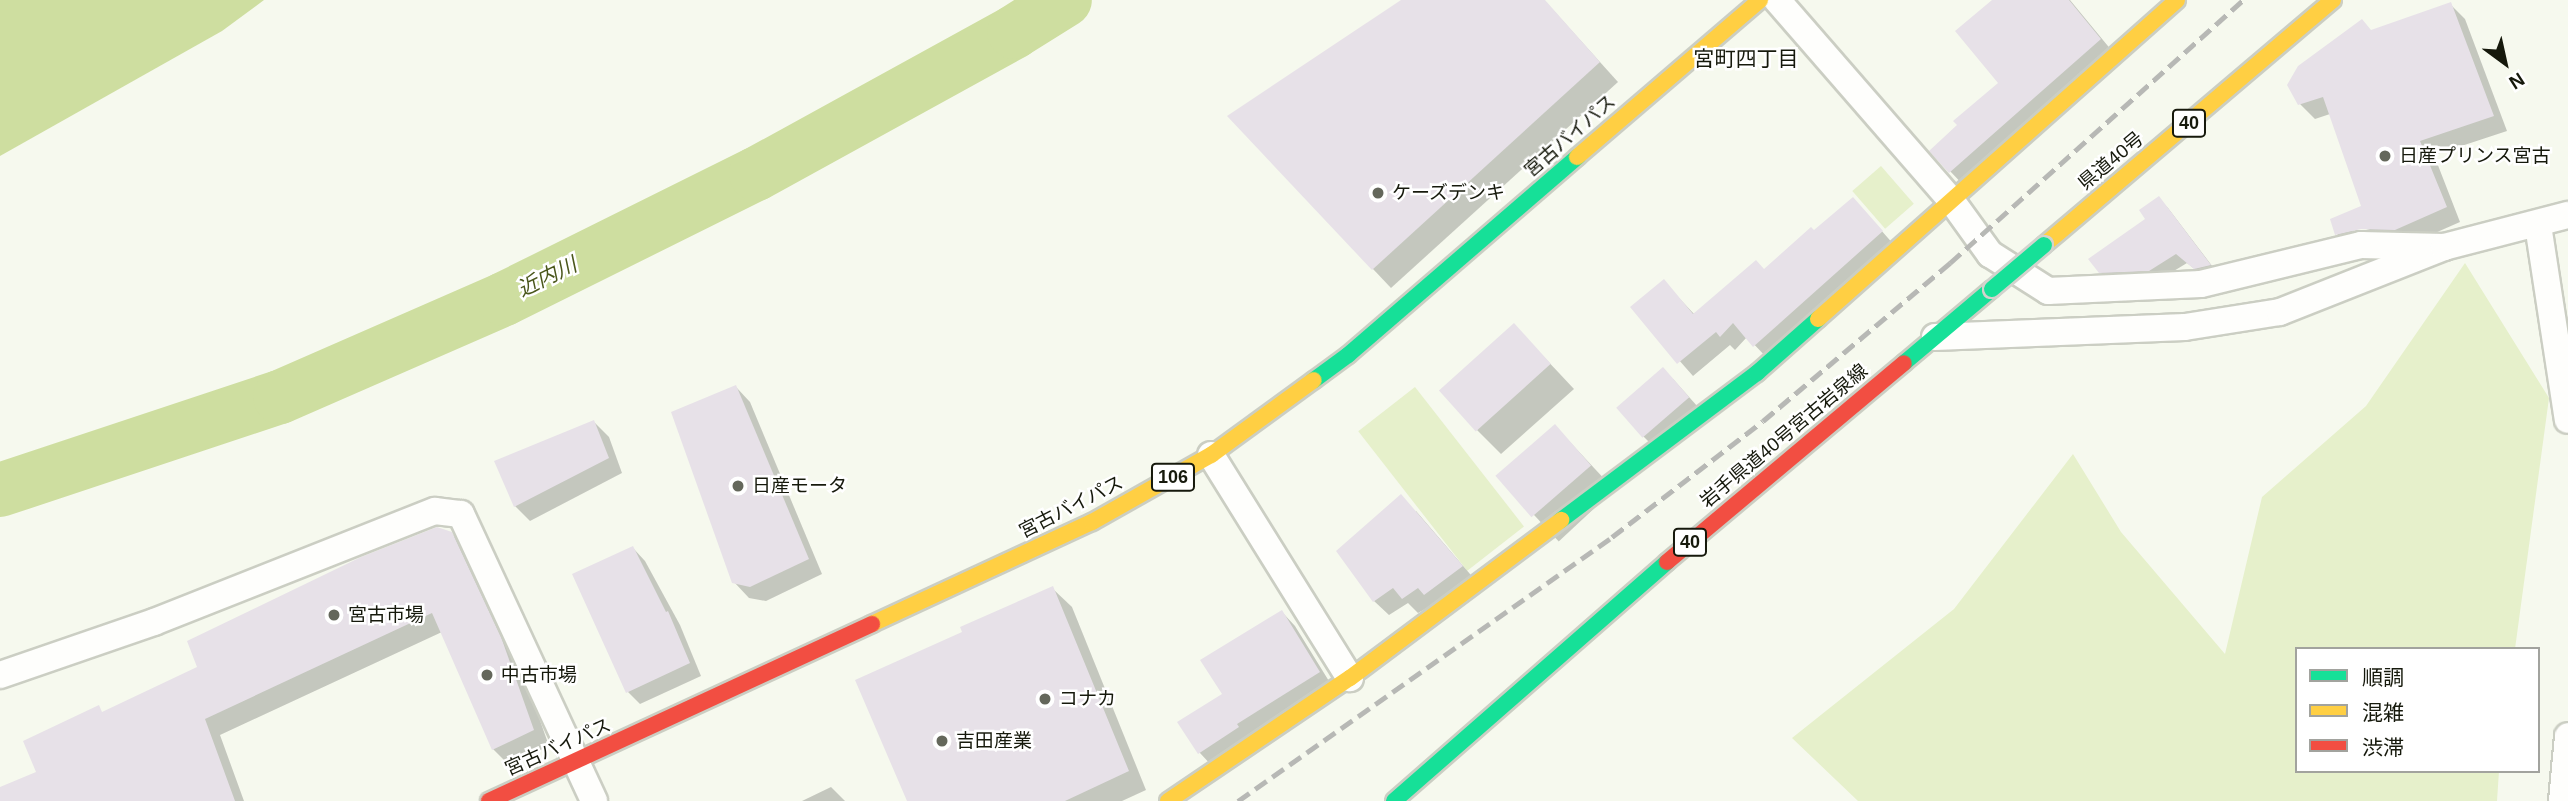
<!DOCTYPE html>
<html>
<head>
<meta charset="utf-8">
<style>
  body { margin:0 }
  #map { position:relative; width:2568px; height:801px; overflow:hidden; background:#f6f9ee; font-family:Helvetica,"Noto Sans JP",sans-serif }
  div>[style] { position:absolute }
  .green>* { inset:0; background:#e6f0cb; transform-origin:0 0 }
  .water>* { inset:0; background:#cedea0 }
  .shadow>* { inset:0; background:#0003; transform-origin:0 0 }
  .river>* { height:54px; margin:-27px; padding:0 27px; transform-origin:27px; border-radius:27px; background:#cedea0 }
  .building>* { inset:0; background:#e7e1e8; transform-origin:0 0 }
  .roads { filter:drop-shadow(2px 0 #cbcec3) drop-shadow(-2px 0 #cbcec3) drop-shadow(0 2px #cbcec3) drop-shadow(0 -2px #cbcec3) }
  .street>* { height:26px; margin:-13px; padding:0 13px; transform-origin:13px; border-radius:13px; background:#fefefc }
  .fast>* { height:16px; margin:-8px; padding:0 8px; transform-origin:8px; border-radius:8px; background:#16e098 }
  .slow>* { height:16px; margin:-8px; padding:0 8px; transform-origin:8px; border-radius:8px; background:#ffcf43 }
  .jam>* { height:16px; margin:-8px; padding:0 8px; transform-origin:8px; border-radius:8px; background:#f24e42 }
  .rail>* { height:5px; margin-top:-2.5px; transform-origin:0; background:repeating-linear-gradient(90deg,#b7b8b5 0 14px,transparent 0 21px) }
  .bridges { filter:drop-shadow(2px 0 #d2d3cd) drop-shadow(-2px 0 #d2d3cd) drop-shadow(0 2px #d2d3cd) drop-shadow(0 -2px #d2d3cd) }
  .fast-bridge>* { height:16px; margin:-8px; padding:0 8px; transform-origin:8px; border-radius:8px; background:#16e098 }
  .dots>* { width:19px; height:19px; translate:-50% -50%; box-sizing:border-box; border:4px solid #fff; border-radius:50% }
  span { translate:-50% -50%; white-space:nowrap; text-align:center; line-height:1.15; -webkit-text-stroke:5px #fff; paint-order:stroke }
  .shield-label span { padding:2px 5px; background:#fff; border:2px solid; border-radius:5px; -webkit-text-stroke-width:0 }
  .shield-label { font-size:18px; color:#16190c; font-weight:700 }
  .street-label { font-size:19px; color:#16190c }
  .poi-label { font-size:19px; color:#16190c }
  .left { translate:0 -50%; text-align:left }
  .neighbourhood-label { font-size:21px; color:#16190c }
  .water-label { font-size:21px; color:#4a571b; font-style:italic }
  .legend { position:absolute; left:2295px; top:647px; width:245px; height:126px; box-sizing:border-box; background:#fff; border:2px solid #a2a39e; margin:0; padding:9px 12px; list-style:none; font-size:21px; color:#16190c }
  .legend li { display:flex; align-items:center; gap:14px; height:35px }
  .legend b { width:35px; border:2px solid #a2a39e }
  .north { position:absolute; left:2470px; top:28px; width:70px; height:70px; -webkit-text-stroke:5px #fff; paint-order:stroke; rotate:147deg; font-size:19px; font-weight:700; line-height:28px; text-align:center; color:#16190c }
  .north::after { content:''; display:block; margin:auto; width:24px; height:32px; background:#16190c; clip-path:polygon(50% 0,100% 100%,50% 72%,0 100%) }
</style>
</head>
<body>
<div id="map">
  <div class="green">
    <div style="left:1881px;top:166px;width:50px;height:38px;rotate:49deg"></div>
    <div style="clip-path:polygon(2465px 263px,2549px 398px,2515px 649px,2297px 649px,2297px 771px,2499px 771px,2497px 801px,1858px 801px,1792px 738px,1954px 609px,2073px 454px,2121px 532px,2225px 654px,2262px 497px,2366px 406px)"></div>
    <div style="left:1415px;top:387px;width:177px;height:72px;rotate:52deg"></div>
  </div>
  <div class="water">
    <div style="clip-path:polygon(0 0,264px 0,222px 31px,0 156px)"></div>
  </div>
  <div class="shadow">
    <div style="clip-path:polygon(1404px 0,1544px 0,1618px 82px,1391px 288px,1229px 117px)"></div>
    <div style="clip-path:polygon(1995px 0,2070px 0,2117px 57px,1968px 190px,1931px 151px,2001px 83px)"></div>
    <div style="clip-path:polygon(evenodd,2450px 4px,2465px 19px,2507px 131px,2434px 155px,2460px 222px,2410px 244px,2352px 249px,2337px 234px,2363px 207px,2330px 114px,2315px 119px,2300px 104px,2372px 32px,2450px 4px,2355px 229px,2370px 229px,2350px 234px,2355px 229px)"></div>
    <div style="clip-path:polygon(2158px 198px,2168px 208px,2219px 275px,2206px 278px,2187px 263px,2159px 280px,2111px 282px,2100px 272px,2148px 220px)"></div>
    <div style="clip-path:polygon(1866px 213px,1895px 246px,1769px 360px,1747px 337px,1735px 350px,1730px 345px,1693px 376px,1633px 308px,1664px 282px,1695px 315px,1764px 271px,1814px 233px)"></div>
    <div style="clip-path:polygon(1514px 325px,1574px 389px,1501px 454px,1477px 430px)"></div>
    <div style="clip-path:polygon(1673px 379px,1698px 407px,1650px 443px,1640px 433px)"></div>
    <div style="clip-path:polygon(736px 387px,750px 402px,822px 574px,766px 601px,749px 598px,734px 582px)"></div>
    <div style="clip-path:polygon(594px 422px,609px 437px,622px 473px,530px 521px,515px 506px)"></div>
    <div style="left:1555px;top:426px;width:87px;height:76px;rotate:47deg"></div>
    <div style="clip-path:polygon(1416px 511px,1476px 581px,1418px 613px,1408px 603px,1389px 615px,1374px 601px)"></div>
    <div style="clip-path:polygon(451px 533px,468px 550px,517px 655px,549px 746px,509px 765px,493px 749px,442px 632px,220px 735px,244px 801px,0 801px,0 789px,129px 734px,199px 668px)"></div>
    <div style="clip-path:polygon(633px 548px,645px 561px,680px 625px,701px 676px,640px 704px,628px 692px)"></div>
    <div style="clip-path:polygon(1053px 589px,1072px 607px,1146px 790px,1122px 801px,909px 801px,965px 633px)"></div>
    <div style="clip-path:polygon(1282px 612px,1295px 626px,1332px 686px,1213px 767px,1200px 753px,1180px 722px,1224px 695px)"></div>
    <div style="clip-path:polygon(831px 787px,845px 801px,802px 801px)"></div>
  </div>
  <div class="river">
    <div style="left:0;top:490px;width:295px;rotate:-18.4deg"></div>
    <div style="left:280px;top:397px;width:244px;rotate:-23.6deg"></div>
    <div style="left:504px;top:299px;width:281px;rotate:-26.4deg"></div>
    <div style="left:756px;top:174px;width:294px;rotate:-28.8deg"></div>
    <div style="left:1014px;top:32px;width:60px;rotate:-32.1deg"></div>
  </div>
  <div class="building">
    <div style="clip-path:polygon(1401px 0,1545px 0,1600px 62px,1372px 270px,1227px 116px)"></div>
    <div style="clip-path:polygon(1992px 0,2069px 0,2101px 39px,1949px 173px,1929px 151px,1957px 125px,1953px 121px,1998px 83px,1955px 31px)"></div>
    <div style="clip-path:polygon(2451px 2px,2494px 116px,2420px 141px,2447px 207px,2395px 230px,2361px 229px,2335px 235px,2330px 219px,2361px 206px,2323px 97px,2298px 105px,2287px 85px,2298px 66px,2362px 19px,2371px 30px)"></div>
    <div style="clip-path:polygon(2159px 196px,2211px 265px,2194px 269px,2176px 254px,2149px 271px,2099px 273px,2088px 259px,2145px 219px,2139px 210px)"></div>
    <div style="clip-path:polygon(1853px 197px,1883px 231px,1753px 347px,1733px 323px,1720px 337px,1716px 332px,1677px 364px,1630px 307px,1664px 279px,1693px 314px,1756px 260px,1764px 269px,1811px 227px,1814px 230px)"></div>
    <div style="left:1514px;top:323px;width:55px;height:101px;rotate:48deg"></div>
    <div style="left:1663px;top:367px;width:40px;height:62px;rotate:49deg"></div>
    <div style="clip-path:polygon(736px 385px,809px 559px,750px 587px,732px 583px,671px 412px)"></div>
    <div style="clip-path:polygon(594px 420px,609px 458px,514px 507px,494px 461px)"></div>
    <div style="left:1555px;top:424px;width:55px;height:79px;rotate:49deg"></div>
    <div style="clip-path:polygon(1401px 494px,1463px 566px,1424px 595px,1418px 588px,1402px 599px,1393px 588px,1373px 602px,1336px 551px)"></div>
    <div style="clip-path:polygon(437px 527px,452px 532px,501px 637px,534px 730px,492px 750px,432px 613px,205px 719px,235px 801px,0 801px,0 787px,36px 772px,23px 741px,99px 705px,102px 712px,197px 667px,187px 641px,361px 557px)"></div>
    <div style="clip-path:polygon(633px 546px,666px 612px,668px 611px,690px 663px,626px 693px,572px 574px)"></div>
    <div style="clip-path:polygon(1053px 586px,1129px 771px,1065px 801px,907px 801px,855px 680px,962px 632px,960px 627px)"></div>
    <div style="clip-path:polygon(1282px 610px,1320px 672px,1237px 724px,1239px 727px,1198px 754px,1177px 722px,1222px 694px,1200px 660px)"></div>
  </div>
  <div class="roads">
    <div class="street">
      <div style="left:1777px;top:0;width:265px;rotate:49deg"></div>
      <div style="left:1951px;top:200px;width:67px;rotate:54.2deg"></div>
      <div style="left:1990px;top:254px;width:69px;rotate:32.5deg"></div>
      <div style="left:2048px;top:291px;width:153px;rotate:-2.6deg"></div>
      <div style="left:2201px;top:284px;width:165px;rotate:-13.7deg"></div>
      <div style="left:2361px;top:245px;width:83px;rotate:1.4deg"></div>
      <div style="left:2538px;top:225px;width:197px;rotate:81.3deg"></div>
      <div style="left:1935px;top:337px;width:250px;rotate:-2.3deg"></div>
      <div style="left:2185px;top:327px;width:96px;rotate:-9deg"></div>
      <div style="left:2280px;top:312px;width:176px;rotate:-21.6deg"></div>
      <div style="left:2444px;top:247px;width:128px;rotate:-14.5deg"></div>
      <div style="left:1211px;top:455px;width:263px;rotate:58.1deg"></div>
      <div style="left:0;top:675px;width:163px;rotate:-19deg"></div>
      <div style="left:154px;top:622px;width:302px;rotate:-21.6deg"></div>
      <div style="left:435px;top:511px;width:26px;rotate:7deg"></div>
      <div style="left:461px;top:514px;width:316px;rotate:65.1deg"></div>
      <div style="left:2562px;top:801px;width:65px;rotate:-84.7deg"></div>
    </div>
    <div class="fast">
      <div style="left:1904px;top:363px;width:115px;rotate:-40.1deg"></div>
      <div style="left:1314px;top:380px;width:42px;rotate:-36.3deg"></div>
      <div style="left:1348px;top:355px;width:303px;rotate:-40.8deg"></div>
      <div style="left:1561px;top:520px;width:245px;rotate:-36.9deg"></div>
      <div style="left:1757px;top:373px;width:81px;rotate:-41.5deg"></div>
      <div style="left:1394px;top:801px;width:363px;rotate:-41.2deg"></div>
    </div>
    <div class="slow">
      <div style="left:1577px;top:157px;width:241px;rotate:-40.6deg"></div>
      <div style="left:2044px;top:245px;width:379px;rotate:-40.3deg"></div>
      <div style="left:1818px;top:319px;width:480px;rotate:-41.6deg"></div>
      <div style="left:872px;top:624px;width:242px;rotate:-24.9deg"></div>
      <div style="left:1092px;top:522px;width:137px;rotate:-29.4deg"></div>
      <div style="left:1211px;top:455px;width:127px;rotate:-36.1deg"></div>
      <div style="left:1168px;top:801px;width:220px;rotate:-34.1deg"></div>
      <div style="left:1350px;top:678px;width:264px;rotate:-36.8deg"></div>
    </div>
    <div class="jam">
      <div style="left:1667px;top:562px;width:309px;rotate:-40deg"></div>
      <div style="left:489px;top:801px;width:422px;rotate:-24.8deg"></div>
    </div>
  </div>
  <div class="rail">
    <div style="left:1238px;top:801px;width:458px;rotate:-35.2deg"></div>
    <div style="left:1612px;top:537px;width:190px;rotate:-37.5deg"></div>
    <div style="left:1763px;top:421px;width:245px;rotate:-40.2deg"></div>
    <div style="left:1950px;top:263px;width:394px;rotate:-41.9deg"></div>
  </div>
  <div class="bridges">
    <div class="fast-bridge">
      <div style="left:1992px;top:289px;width:68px;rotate:-40.2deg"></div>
    </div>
  </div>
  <div class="dots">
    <div style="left:2385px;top:156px;background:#64675b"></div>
    <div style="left:1378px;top:193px;background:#64675b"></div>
    <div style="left:738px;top:486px;background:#64675b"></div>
    <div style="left:334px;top:615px;background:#64675b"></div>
    <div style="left:487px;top:675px;background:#64675b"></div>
    <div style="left:1045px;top:699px;background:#64675b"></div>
    <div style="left:942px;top:741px;background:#64675b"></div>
  </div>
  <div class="shield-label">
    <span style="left:2189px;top:123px">40</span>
    <span style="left:1173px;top:477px">106</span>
    <span style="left:1690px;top:542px">40</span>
  </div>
  <div class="street-label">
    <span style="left:1570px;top:136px;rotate:-41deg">宮古バイパス</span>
    <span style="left:2111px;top:161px;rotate:-40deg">県道40号</span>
    <span style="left:1784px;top:436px;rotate:-40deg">岩手県道40号宮古岩泉線</span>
    <span style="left:1071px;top:507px;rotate:-27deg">宮古バイパス</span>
    <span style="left:558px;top:747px;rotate:-24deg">宮古バイパス</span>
  </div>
  <div class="poi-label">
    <span class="left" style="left:2399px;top:156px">日産プリンス宮古</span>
    <span class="left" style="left:1392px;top:193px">ケーズデンキ</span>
    <span class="left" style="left:752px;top:486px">日産モータ</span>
    <span class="left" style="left:348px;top:615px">宮古市場</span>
    <span class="left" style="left:501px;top:675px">中古市場</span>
    <span class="left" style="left:1059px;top:699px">コナカ</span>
    <span class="left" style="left:956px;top:741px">吉田産業</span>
  </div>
  <div class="neighbourhood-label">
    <span style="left:1746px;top:59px">宮町四丁目</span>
  </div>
  <div class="water-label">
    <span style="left:547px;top:277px;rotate:-26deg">近内川</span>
  </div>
  <ul class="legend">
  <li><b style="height:9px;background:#16e098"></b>順調</li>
  <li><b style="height:9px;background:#ffcf43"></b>混雑</li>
  <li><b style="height:9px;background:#f24e42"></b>渋滞</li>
  </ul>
  <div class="north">N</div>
</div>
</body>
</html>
